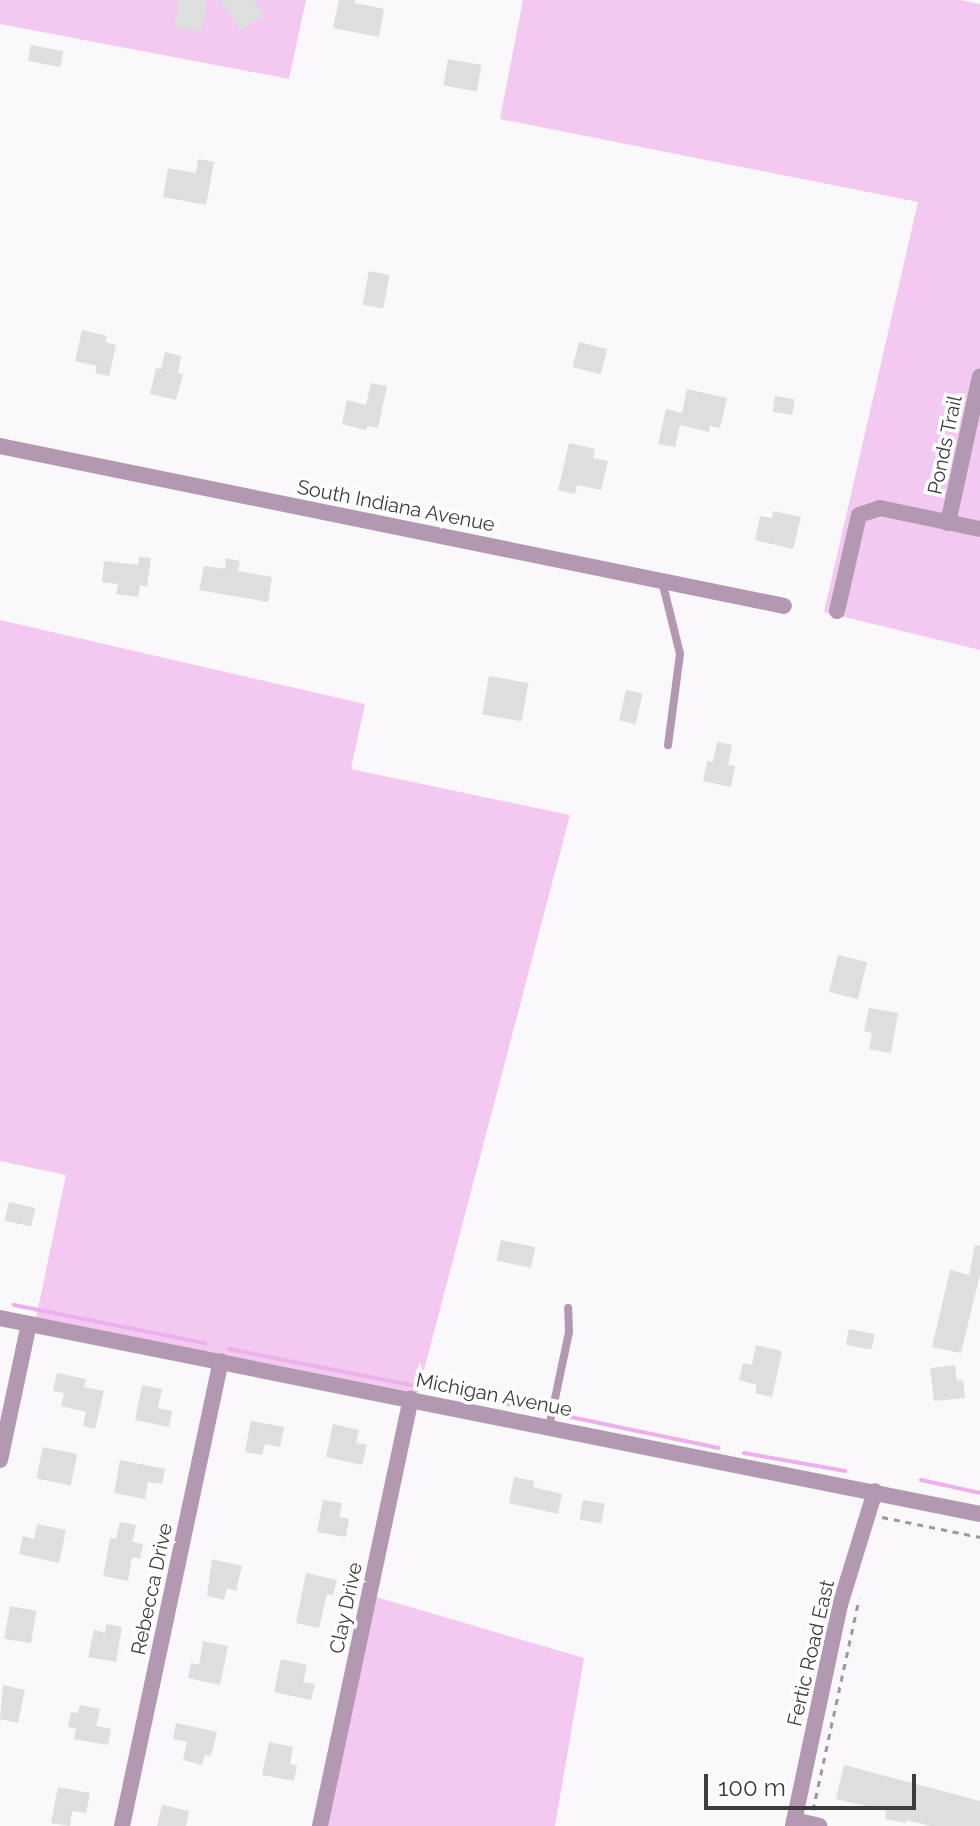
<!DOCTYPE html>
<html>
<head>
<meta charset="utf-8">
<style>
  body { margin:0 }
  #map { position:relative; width:980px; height:1826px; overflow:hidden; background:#faf8fa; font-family:Raleway,sans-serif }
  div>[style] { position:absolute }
  .green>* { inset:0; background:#f3c9f1 }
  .stream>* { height:4px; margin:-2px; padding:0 2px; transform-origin:2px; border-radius:2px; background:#ecb0ea }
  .building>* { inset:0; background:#dcdfdd; transform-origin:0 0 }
  .path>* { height:3px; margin-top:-1.5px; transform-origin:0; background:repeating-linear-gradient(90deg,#9b999b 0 6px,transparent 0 12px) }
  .service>* { height:8px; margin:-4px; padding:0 4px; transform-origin:4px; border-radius:4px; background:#b298b1 }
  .minor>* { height:16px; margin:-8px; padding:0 8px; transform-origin:8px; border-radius:8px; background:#b298b1 }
  .tertiary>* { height:16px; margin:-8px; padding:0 8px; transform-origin:8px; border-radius:8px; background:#b298b1 }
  span { translate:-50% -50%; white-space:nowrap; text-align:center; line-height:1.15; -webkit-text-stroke:7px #fff; paint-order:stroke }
  .street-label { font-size:20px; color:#3d3c3d }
  .scale { position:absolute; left:704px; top:1774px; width:212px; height:36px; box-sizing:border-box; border:4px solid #3d3c3d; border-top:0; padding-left:10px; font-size:24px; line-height:28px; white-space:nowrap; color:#3d3c3d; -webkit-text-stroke:6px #fff; paint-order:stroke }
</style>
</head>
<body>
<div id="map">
  <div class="green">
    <div style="clip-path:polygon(0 0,306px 0,289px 79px,0 24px)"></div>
    <div style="clip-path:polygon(523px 0,961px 0,980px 4px,980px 650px,824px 612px,918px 202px,500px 119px)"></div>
    <div style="clip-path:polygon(0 620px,365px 704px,351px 769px,570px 815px,418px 1393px,36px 1318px,66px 1175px,0 1161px)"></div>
    <div style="clip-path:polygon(376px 1597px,584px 1658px,555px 1826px,328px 1826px)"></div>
  </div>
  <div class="stream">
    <div style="left:14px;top:1305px;width:195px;rotate:11.3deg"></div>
    <div style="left:229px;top:1349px;width:314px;rotate:11.2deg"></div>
    <div style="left:561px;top:1415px;width:161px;rotate:11.8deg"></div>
    <div style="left:744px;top:1453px;width:103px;rotate:10.1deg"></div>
    <div style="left:921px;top:1480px;width:60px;rotate:12.4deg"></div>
  </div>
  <div class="building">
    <div style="clip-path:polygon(179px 0,207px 0,201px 32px,174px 27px)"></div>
    <div style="clip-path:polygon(220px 0,254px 0,264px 15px,240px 30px)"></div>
    <div style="clip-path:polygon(339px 0,355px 0,355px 3px,384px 9px,379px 37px,333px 28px)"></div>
    <div style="left:31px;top:45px;width:33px;height:16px;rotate:11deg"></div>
    <div style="left:448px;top:59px;width:34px;height:27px;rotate:10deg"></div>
    <div style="clip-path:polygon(198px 159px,214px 162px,206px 205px,163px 197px,168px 168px,196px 173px)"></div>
    <div style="left:369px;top:271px;width:21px;height:34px;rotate:11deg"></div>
    <div style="clip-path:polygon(82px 330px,107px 336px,105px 342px,116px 345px,109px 376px,95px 373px,97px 366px,75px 361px)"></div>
    <div style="left:579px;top:342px;width:29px;height:26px;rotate:14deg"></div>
    <div style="clip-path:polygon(165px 352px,181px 356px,178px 373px,183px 374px,176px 400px,150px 394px,156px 368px,161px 369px)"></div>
    <div style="clip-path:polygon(371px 383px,387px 386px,378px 428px,367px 426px,366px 430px,342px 424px,347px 400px,366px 405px)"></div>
    <div style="clip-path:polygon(687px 389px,727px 398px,720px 428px,710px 426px,709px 432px,680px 425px,675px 447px,658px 444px,666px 409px,682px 413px)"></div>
    <div style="left:775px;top:396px;width:20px;height:16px;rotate:9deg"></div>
    <div style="clip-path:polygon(569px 443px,595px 449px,593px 458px,608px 461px,601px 490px,577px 485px,575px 494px,558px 490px)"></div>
    <div style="clip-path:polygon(773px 511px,801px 517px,793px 549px,755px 540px,760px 516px,772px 518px)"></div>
    <div style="clip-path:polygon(139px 557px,151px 558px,147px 586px,140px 585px,138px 597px,116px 594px,118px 584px,102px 582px,104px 561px,138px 565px)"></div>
    <div style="clip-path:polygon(226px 558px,240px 561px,238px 571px,272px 577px,268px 602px,199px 590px,204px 566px,225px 569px)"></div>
    <div style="left:489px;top:676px;width:40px;height:39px;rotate:10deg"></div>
    <div style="left:626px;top:690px;width:17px;height:31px;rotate:13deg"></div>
    <div style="clip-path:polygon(717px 742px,732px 745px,728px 765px,735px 766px,731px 787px,703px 781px,707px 761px,713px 762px)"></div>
    <div style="left:838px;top:955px;width:30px;height:38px;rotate:14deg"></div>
    <div style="clip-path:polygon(869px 1008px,898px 1013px,891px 1053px,869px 1049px,872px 1033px,864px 1031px)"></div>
    <div style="left:9px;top:1202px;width:27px;height:19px;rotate:13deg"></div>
    <div style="left:501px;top:1240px;width:35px;height:21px;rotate:12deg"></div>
    <div style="clip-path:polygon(975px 1245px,980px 1246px,980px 1274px,961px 1353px,932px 1347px,950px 1270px,969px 1275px)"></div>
    <div style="left:849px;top:1329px;width:26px;height:16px;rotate:11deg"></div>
    <div style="clip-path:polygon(756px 1345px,782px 1351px,772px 1397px,755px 1393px,757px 1385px,739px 1380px,743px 1363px,752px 1365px)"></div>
    <div style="clip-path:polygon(955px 1365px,957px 1381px,963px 1380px,965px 1398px,934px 1401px,930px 1368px)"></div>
    <div style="clip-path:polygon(57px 1373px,86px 1379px,84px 1387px,104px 1391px,95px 1429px,83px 1426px,86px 1412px,61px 1406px,64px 1393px,53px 1391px)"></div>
    <div style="clip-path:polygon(142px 1385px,162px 1389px,158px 1408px,172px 1411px,169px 1427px,135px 1420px)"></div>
    <div style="clip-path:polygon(251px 1421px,284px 1427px,280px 1447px,265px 1444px,262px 1455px,245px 1452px)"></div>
    <div style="clip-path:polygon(333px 1424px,359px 1430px,356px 1443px,367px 1445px,362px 1465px,326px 1457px)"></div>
    <div style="left:43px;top:1447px;width:35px;height:32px;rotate:12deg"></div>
    <div style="clip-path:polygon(120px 1460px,165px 1469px,162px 1484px,148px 1482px,145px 1499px,114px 1493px)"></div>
    <div style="clip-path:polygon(514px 1477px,534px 1481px,533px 1487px,562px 1494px,558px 1514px,509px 1503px)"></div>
    <div style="clip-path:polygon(323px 1500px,342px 1503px,339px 1517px,349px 1519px,346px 1537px,317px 1532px)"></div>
    <div style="left:583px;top:1500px;width:22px;height:20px;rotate:10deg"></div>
    <div style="clip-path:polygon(120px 1522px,136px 1525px,132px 1542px,143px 1544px,140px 1559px,132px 1557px,128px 1581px,103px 1576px,110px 1538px,116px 1539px)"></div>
    <div style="clip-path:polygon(37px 1524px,66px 1530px,59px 1563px,19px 1554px,23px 1536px,34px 1539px)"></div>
    <div style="clip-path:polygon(212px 1559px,242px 1566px,236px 1591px,227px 1588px,224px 1600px,207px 1596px)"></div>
    <div style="clip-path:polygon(306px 1573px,337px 1580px,333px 1595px,327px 1594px,319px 1628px,296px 1623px)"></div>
    <div style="left:10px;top:1606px;width:27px;height:33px;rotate:10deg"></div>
    <div style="clip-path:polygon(106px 1624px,122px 1627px,116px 1662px,88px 1657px,94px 1630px,105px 1633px)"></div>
    <div style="clip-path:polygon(203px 1641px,228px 1646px,220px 1685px,188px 1678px,191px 1663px,199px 1665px)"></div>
    <div style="clip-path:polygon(281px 1659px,307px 1665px,303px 1682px,315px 1684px,311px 1700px,274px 1692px)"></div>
    <div style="clip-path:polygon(3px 1685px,25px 1690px,18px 1723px,0 1719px)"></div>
    <div style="clip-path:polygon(80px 1705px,100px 1709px,96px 1726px,111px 1729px,108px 1745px,74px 1739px,76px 1728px,68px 1727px,71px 1712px,78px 1713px)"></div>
    <div style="clip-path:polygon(176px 1723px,217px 1732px,211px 1756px,205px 1755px,202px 1765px,183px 1760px,187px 1742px,173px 1739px)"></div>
    <div style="clip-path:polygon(269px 1742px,293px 1747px,290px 1764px,297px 1765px,294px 1781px,262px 1775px)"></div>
    <div style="clip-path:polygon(844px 1765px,980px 1801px,980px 1826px,931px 1826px,906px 1820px,906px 1823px,885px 1819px,886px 1811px,836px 1799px)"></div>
    <div style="clip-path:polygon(58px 1787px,90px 1793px,86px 1813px,72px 1811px,70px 1826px,51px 1823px)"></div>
    <div style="clip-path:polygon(162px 1805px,189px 1811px,186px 1826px,157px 1826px)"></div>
  </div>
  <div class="path">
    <div style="left:882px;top:1517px;width:100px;rotate:11.5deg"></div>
    <div style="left:813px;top:1810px;width:216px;rotate:-77.7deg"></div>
  </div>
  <div class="service">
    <div style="left:662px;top:581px;width:75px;rotate:76.1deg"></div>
    <div style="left:680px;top:654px;width:92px;rotate:97.5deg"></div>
    <div style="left:549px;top:1427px;width:97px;rotate:-78.1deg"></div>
    <div style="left:569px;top:1332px;width:24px;rotate:-92deg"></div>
  </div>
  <div class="minor">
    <div style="left:0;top:446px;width:800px;rotate:11.53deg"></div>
    <div style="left:948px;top:523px;width:150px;rotate:-77.7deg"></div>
    <div style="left:837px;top:611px;width:98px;rotate:-77.1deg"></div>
    <div style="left:859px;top:515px;width:22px;rotate:-18deg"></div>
    <div style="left:880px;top:508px;width:102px;rotate:11.9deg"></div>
    <div style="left:0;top:1460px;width:139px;rotate:-78deg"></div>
    <div style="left:794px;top:1820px;width:26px;rotate:13deg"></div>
    <div style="left:122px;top:1826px;width:475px;rotate:-78deg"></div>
    <div style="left:320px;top:1826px;width:437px;rotate:-78deg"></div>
    <div style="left:793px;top:1826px;width:226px;rotate:-78deg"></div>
    <div style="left:840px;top:1605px;width:119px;rotate:-72.9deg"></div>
  </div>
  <div class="tertiary">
    <div style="left:0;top:1318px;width:999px;rotate:11.31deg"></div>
  </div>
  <div class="street-label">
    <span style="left:945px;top:445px;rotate:-78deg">Ponds Trail</span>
    <span style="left:396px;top:506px;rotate:11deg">South Indiana Avenue</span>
    <span style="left:494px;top:1395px;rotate:11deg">Michigan Avenue</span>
    <span style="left:152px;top:1589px;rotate:-78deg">Rebecca Drive</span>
    <span style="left:346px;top:1608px;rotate:-78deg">Clay Drive</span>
    <span style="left:811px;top:1653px;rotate:-77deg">Fertic Road East</span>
  </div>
  <div class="scale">100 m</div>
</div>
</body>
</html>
